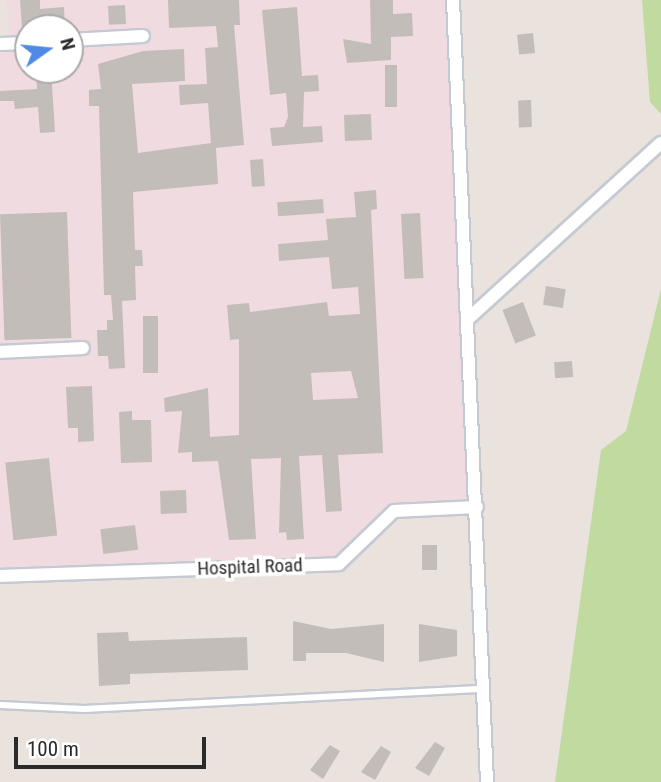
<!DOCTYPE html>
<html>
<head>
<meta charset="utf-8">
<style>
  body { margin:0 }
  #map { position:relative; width:661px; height:782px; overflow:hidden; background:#eae2dd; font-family:"Roboto Condensed",sans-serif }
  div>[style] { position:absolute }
  .medical>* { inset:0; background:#f0dbe1 }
  .green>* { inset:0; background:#c0daa0 }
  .building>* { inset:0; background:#c3bdb9; transform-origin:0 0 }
  .roads { filter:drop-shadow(2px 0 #c5cad2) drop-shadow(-2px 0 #c5cad2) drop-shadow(0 2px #c5cad2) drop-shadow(0 -2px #c5cad2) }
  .service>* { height:6px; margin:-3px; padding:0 3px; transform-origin:3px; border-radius:3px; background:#fff }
  .minor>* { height:12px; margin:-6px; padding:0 6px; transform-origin:6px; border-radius:6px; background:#fff }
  span { translate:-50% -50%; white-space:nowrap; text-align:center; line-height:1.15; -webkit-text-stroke:7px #fff; paint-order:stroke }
  .street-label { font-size:19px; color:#2a2a2a }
  .north { position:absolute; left:14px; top:14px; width:70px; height:70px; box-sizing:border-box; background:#fff; border:2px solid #aaa; border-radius:50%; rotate:75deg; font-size:19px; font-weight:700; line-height:28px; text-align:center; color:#2a2a2a }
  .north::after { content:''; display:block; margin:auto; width:24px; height:32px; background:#508ae4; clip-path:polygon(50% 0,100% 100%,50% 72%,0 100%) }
  .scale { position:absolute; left:14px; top:737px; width:192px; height:32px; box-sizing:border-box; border:4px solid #2a2a2a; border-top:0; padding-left:9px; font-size:21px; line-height:24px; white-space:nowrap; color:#2a2a2a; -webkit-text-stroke:5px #fff; paint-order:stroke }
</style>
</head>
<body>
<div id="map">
  <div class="medical">
    <div style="clip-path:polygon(evenodd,6px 0,453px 0,476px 505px,401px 508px,351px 558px,0 574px,0 47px,11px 46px,6px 0,28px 28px,70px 28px,70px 70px,28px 70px,28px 28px)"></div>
  </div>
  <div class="green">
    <div style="clip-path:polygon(642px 0,661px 0,661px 114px,650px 102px)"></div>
    <div style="clip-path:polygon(661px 289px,661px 782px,555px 782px,601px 450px,626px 431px)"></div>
  </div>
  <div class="building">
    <div style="clip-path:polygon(20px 0,40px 0,40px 9px,64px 7px,65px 28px,22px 28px)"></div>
    <div style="clip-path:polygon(168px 0,239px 0,240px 25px,234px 25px,244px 145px,216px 148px,218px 184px,133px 192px,135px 250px,142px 250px,143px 266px,135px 266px,136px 300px,122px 301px,125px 368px,109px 369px,108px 356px,98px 356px,97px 330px,107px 330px,107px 320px,113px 320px,111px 295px,104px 295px,99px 106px,89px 106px,89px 90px,101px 89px,98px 64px,143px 51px,184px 49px,185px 81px,132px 84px,138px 153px,211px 143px,208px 103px,180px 105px,179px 85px,207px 84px,205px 48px,218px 47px,216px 26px,169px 28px)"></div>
    <div style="clip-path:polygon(370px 0,393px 0,393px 14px,412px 13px,413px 36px,391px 37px,391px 60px,347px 63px,343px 39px,371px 44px)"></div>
    <div style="left:125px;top:5px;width:19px;height:17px;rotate:87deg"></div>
    <div style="clip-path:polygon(297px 7px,302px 76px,318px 75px,319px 91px,304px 92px,303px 127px,322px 126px,323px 142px,272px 146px,270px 128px,284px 127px,288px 117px,286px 93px,270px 95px,262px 10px)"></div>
    <div style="left:533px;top:33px;width:20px;height:16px;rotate:84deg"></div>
    <div style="left:385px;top:65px;width:12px;height:42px"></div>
    <div style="clip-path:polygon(36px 70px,51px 70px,55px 132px,40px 133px,38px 107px,15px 109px,14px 101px,0 101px,0 91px,37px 89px)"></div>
    <div style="left:531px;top:100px;width:27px;height:13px;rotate:88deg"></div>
    <div style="left:371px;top:114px;width:26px;height:27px;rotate:88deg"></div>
    <div style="left:263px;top:159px;width:27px;height:13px;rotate:86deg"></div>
    <div style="clip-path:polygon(evenodd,376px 190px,377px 209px,371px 210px,383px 453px,338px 455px,342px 511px,326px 512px,322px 455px,299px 456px,304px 539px,287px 540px,286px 532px,279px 533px,281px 458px,251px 459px,256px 539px,229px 540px,218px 461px,192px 462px,192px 452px,178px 453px,182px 411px,165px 412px,164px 398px,208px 388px,210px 437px,239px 435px,239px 339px,230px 340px,227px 305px,249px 303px,250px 312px,327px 302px,329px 316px,360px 314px,358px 287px,332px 289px,329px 257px,279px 261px,278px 244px,328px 240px,326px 219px,356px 217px,354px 192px,376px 190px,351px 371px,358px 398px,313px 400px,311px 373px,351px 371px)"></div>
    <div style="left:323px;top:199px;width:14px;height:46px;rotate:86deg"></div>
    <div style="left:67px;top:212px;width:126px;height:67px;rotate:88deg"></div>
    <div style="left:420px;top:213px;width:65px;height:19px;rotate:87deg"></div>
    <div style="left:546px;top:286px;width:20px;height:19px;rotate:9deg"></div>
    <div style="left:523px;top:302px;width:36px;height:22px;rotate:69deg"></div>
    <div style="left:143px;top:316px;width:15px;height:57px"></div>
    <div style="left:572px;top:361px;width:16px;height:18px;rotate:86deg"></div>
    <div style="clip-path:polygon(92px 386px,94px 441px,78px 442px,78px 428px,68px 428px,66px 387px)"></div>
    <div style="clip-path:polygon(132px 411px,132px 420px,151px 420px,152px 462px,121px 463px,119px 412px)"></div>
    <div style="left:49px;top:458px;width:78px;height:44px;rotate:84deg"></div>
    <div style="left:186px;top:490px;width:23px;height:26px;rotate:88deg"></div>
    <div style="left:135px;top:525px;width:25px;height:35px;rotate:83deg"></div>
    <div style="left:422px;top:545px;width:15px;height:25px"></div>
    <div style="clip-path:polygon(293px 621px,331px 629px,384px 624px,384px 662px,346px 653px,306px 653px,306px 661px,293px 661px)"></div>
    <div style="clip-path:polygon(419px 624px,457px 630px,457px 656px,419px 662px)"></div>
    <div style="clip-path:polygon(128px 632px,129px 641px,247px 637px,248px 670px,130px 674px,130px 684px,99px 686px,97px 633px)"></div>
    <div style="clip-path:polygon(435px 742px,445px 748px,429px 776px,415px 768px)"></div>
    <div style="clip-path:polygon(330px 745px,340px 751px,323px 779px,310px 770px)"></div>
    <div style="clip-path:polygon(381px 746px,391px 752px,375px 780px,361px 772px)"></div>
  </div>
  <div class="roads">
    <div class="service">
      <div style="left:0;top:705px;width:84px;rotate:2.7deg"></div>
      <div style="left:84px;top:709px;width:400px;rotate:-2.9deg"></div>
    </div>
    <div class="minor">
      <div style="left:453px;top:0;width:783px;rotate:87.51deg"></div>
      <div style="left:70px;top:40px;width:73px;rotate:-3.1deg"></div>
      <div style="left:0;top:44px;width:28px;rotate:-2deg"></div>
      <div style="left:468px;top:319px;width:261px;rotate:-42.4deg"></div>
      <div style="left:0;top:352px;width:83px;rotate:-2.8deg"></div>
      <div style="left:0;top:576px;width:339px;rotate:-2deg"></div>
      <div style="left:339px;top:564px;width:76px;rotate:-43.9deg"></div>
      <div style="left:394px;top:511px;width:83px;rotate:-2.8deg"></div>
    </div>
  </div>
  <div class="street-label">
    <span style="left:250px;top:567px;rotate:-2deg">Hospital Road</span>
  </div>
  <div class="north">N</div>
  <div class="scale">100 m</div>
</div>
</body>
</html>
